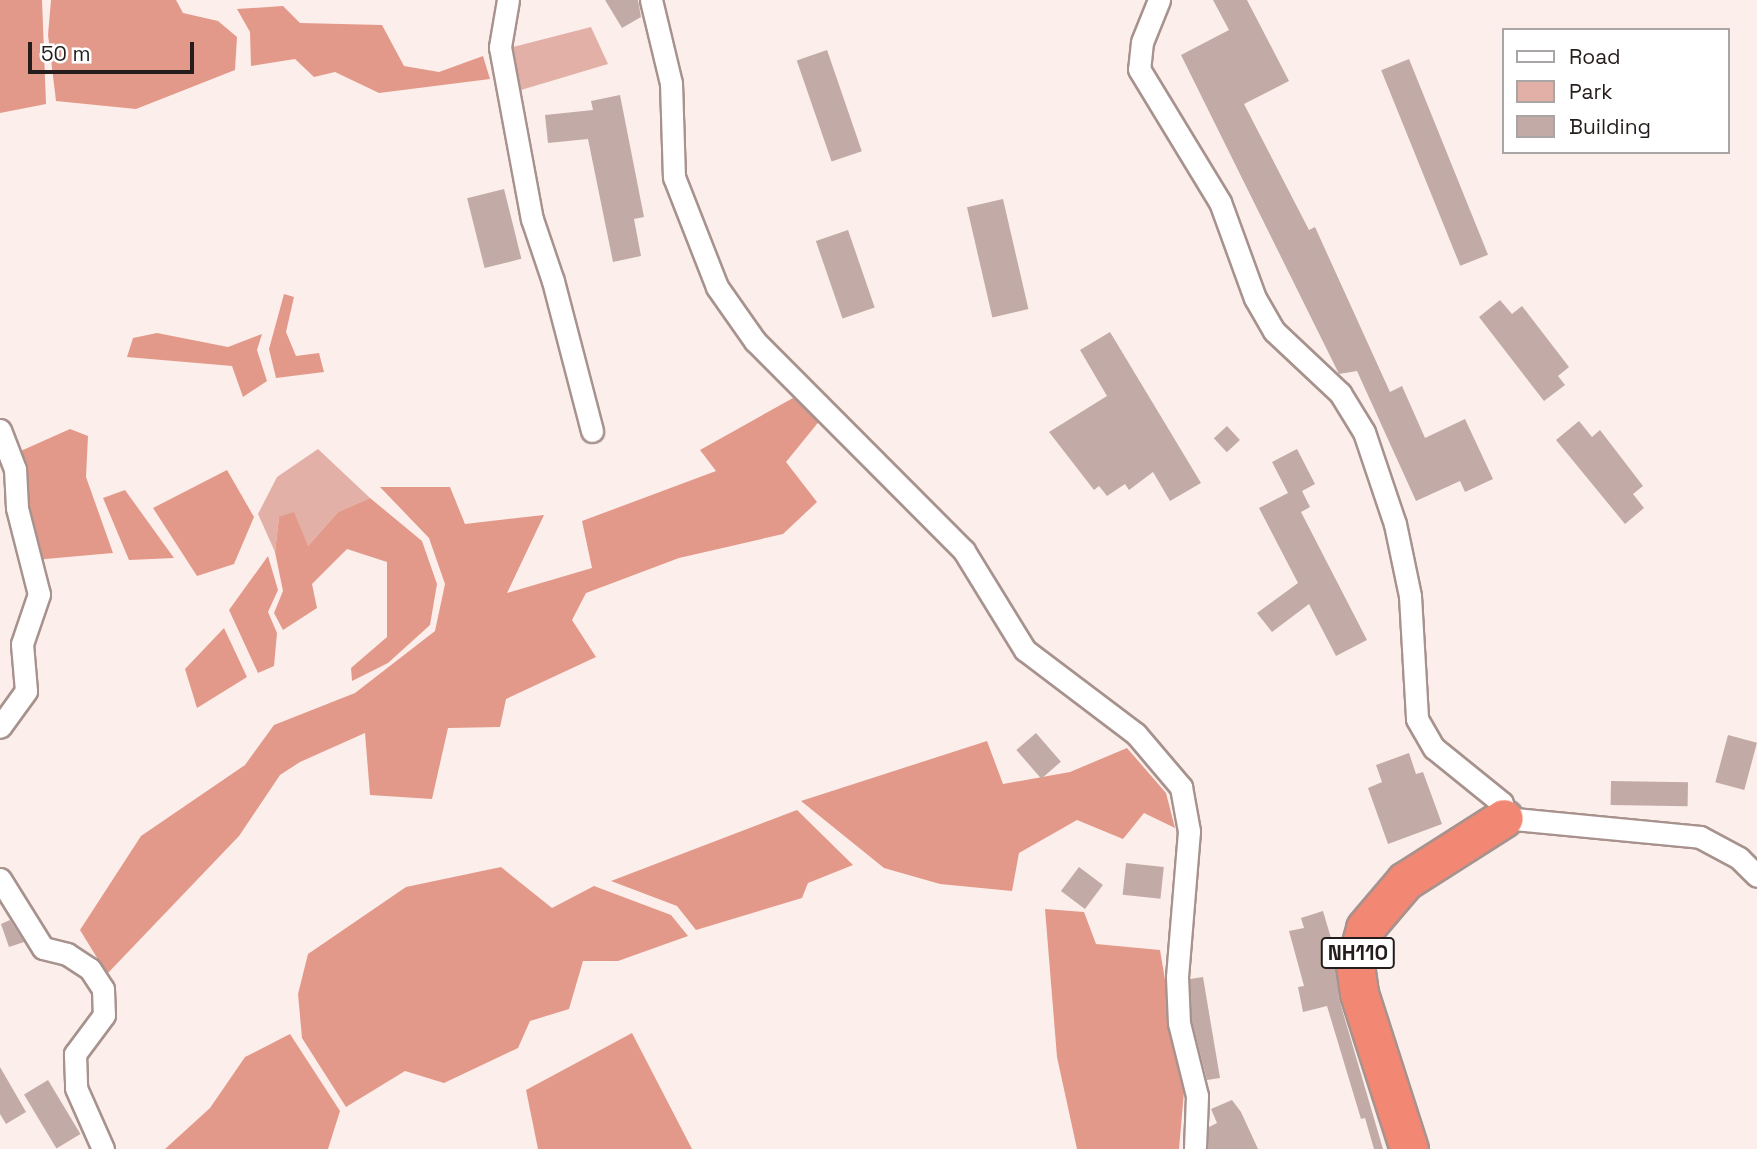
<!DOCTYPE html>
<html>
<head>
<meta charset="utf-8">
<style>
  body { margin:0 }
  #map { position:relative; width:1757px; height:1149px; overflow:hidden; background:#fceeea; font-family:"Space Grotesk",sans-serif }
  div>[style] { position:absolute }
  .green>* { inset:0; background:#e2b0a6 }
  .forest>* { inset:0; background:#e3998a }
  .building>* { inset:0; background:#c2aba6; transform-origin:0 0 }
  .roads { filter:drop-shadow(2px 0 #a8928d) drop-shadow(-2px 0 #a8928d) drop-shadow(0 2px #a8928d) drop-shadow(0 -2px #a8928d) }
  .minor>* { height:21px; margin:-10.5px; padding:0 10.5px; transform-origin:10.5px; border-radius:10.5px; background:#fff }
  .trunk>* { height:37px; margin:-18.5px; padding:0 18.5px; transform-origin:18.5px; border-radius:18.5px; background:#f28874 }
  span { translate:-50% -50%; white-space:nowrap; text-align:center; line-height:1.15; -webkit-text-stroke:5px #fff; paint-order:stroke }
  .shield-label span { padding:2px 5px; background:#fff; border:2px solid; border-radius:5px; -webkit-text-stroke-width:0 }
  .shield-label { font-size:21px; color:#251d1b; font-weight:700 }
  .legend { position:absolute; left:1502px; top:28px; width:228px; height:126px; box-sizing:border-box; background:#fff; border:2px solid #a8a5a4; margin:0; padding:9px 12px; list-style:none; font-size:21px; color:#251d1b }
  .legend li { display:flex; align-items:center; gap:14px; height:35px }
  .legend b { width:35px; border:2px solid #a8a5a4 }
  .scale { position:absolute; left:28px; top:42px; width:166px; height:32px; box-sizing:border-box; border:4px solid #251d1b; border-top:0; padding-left:9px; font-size:21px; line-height:24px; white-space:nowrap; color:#251d1b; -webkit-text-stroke:5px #fff; paint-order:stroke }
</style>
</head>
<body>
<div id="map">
  <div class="green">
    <div style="clip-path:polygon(591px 27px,608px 64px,521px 90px,513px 47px)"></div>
    <div style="clip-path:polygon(318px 449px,370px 498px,338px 512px,308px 546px,279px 517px,275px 552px,258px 514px,277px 477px)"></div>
  </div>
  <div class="forest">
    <div style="clip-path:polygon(0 0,42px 0,46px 104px,0 113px)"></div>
    <div style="clip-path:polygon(51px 0,176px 0,183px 13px,218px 21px,237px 37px,235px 70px,136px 109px,56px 101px,48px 35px)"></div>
    <div style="clip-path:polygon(283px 6px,300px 23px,382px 25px,404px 66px,439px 72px,483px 56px,490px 79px,379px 93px,335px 72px,314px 77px,295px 59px,251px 66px,250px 32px,237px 9px)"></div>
    <div style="clip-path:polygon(284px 294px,294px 297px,286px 332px,296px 356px,319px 353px,324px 372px,276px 378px,269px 349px)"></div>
    <div style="clip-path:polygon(157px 333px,228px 347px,262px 334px,257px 350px,267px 381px,243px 397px,232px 366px,127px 357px,133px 338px)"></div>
    <div style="clip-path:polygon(793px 398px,821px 419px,786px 462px,817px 502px,783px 534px,679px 558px,586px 593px,572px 620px,596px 657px,506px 699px,500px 727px,448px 728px,432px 799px,370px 795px,365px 733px,300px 762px,280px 775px,239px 836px,107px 974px,80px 930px,141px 836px,245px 765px,274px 725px,355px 693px,435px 631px,445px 584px,429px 538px,380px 487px,450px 487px,465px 524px,544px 515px,507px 593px,592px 568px,582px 521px,716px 471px,700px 450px)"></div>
    <div style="clip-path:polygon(70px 429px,88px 436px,86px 477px,113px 553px,34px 560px,14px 454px)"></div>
    <div style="clip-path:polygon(227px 470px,254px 517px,234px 564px,197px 576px,153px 508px)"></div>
    <div style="clip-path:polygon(125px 490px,174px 558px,129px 560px,103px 498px)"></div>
    <div style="clip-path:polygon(370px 498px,422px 541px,437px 584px,430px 625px,388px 663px,352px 681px,351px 668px,387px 637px,387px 562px,347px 549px,312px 584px,317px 608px,283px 630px,274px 613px,283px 591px,275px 552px,279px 517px,294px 512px,308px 546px,338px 512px)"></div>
    <div style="clip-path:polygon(268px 556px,278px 590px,268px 612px,277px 633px,274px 666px,258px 673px,229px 610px)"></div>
    <div style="clip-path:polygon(224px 628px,247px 677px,197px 708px,185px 669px)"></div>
    <div style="clip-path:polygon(987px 741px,1003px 784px,1070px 772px,1127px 748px,1166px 793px,1175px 828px,1144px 813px,1123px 839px,1077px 820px,1019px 853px,1012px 891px,940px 884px,884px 868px,801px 801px)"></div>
    <div style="clip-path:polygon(797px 810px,853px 865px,808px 883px,802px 898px,696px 930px,677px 906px,611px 881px)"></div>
    <div style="clip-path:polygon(501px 867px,552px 908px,594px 886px,671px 915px,688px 936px,618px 961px,583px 961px,569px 1009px,530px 1021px,518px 1048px,444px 1083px,405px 1071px,346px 1107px,302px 1038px,298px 994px,308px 954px,406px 887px)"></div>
    <div style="clip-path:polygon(1045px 909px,1084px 912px,1096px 944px,1160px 950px,1184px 1092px,1179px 1149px,1077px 1149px,1057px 1057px)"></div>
    <div style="clip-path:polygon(632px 1033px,692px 1149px,538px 1149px,526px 1090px)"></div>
    <div style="clip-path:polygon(290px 1034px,340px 1111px,328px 1149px,165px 1149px,210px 1108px,245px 1057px)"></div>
  </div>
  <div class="building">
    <div style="clip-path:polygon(605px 0,638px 0,641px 17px,622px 28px)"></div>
    <div style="clip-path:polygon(1213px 0,1247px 0,1289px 81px,1244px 104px,1309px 230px,1315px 227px,1390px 392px,1402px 386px,1425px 438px,1465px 419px,1493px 479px,1465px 492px,1460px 481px,1416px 501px,1357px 371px,1339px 374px,1181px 55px,1229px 30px)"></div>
    <div style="left:827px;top:50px;width:107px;height:32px;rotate:71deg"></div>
    <div style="left:1409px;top:59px;width:211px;height:30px;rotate:68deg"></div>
    <div style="clip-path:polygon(620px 95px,644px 217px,634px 219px,641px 256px,613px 262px,588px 139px,548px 143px,545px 115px,593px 110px,591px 101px)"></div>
    <div style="left:504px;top:189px;width:72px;height:38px;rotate:76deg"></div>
    <div style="left:1003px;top:199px;width:113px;height:37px;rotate:77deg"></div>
    <div style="left:848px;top:230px;width:82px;height:34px;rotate:71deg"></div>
    <div style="clip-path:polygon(1500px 300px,1512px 314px,1522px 306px,1569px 367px,1558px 376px,1565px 385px,1544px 401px,1479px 317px)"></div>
    <div style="clip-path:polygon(1110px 332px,1201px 483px,1170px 501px,1153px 472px,1129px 490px,1125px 484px,1107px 496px,1099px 486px,1094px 490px,1049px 432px,1107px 396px,1080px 350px)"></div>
    <div style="clip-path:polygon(1579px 421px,1592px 437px,1600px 430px,1643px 486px,1633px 494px,1644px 508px,1625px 524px,1556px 440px)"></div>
    <div style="left:1227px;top:426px;width:19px;height:18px;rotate:47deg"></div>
    <div style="clip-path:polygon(1297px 449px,1315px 484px,1302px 491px,1310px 507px,1301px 512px,1367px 640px,1336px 656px,1309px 604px,1272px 632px,1257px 613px,1298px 583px,1259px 508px,1288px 493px,1272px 462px)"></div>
    <div style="left:1036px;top:733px;width:38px;height:26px;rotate:49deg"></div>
    <div style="left:1728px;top:735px;width:30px;height:49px;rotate:15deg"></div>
    <div style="clip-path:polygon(1409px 753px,1416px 774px,1423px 772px,1442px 824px,1388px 844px,1368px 788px,1382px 782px,1376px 765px)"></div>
    <div style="left:1611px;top:781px;width:77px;height:24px;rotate:1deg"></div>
    <div style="left:1126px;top:863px;width:38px;height:32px;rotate:6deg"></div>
    <div style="left:1079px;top:867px;width:30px;height:30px;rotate:37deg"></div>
    <div style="clip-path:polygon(1323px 911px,1336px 955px,1339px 999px,1383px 1149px,1374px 1149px,1365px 1118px,1361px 1119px,1327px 1006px,1303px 1012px,1298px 987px,1304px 986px,1289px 931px,1304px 928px,1301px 918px)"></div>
    <div style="clip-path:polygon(10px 920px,24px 942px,9px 947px,1px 924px)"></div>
    <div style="clip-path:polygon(1203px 977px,1220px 1078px,1207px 1080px,1192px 1021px,1190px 979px)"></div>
    <div style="clip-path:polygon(0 1067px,26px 1112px,6px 1124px,0 1114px)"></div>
    <div style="left:48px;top:1080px;width:63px;height:28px;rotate:59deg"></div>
    <div style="clip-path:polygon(1232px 1100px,1241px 1112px,1258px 1149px,1208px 1149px,1209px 1127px,1217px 1123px,1211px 1109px)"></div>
  </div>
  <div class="roads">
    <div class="minor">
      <div style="left:508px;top:0;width:48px;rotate:99.7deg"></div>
      <div style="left:500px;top:47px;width:175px;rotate:79.5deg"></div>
      <div style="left:532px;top:219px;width:65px;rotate:71.3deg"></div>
      <div style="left:553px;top:281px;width:155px;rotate:75.4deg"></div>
      <div style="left:651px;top:0;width:85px;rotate:76.5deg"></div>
      <div style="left:671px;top:83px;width:94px;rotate:88.2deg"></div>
      <div style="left:674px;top:177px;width:118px;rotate:68.6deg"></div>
      <div style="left:717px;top:287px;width:66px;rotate:54.9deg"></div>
      <div style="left:755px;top:341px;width:296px;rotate:45.1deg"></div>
      <div style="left:964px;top:551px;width:116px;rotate:58.4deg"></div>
      <div style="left:1025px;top:650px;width:139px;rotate:37.1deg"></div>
      <div style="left:1136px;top:734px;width:70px;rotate:49.7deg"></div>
      <div style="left:1181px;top:787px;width:45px;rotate:79.7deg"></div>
      <div style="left:1189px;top:831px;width:146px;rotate:94.7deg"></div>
      <div style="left:1177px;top:977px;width:46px;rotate:87.5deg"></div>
      <div style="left:1179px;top:1023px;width:75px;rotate:76.1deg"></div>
      <div style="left:1197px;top:1096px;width:53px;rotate:92.2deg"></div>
      <div style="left:1159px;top:0;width:45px;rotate:112deg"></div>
      <div style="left:1142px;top:42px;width:27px;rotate:96deg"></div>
      <div style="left:1139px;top:69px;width:156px;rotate:58.7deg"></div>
      <div style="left:1220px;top:202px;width:102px;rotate:70deg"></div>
      <div style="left:1255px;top:298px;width:38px;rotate:60deg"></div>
      <div style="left:1274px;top:331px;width:91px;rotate:43.2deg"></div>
      <div style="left:1340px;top:393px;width:46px;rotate:58.4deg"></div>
      <div style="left:1364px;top:432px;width:97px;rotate:71.4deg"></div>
      <div style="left:1395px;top:524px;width:74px;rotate:78.2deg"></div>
      <div style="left:1410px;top:596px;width:123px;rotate:86.7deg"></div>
      <div style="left:1417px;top:719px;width:34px;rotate:60deg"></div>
      <div style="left:1434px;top:748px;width:87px;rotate:39deg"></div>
      <div style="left:1502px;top:803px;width:15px;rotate:82deg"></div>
      <div style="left:1504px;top:818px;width:197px;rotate:5.5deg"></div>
      <div style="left:1700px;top:837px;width:44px;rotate:28.3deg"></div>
      <div style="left:1739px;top:858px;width:25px;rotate:45deg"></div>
      <div style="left:0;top:430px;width:42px;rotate:69deg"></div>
      <div style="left:15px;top:469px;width:39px;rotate:87deg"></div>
      <div style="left:17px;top:508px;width:89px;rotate:75.7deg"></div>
      <div style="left:39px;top:594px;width:53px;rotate:108.8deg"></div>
      <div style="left:22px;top:644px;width:47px;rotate:85.1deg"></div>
      <div style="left:26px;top:691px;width:44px;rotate:125.8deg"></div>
      <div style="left:0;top:879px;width:81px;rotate:58.1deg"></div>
      <div style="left:43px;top:948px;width:25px;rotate:14deg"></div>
      <div style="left:67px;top:954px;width:27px;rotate:33deg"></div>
      <div style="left:90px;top:969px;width:24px;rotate:57deg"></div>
      <div style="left:103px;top:989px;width:26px;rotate:88deg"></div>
      <div style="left:104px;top:1015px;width:49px;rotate:126.6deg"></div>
      <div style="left:75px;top:1054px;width:34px;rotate:88deg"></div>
      <div style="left:76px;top:1088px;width:67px;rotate:66.1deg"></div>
    </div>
    <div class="trunk">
      <div style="left:1409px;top:1149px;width:164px;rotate:-107.8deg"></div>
      <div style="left:1359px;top:993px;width:29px;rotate:-98deg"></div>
      <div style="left:1355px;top:964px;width:37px;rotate:-74deg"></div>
      <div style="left:1365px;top:928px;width:62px;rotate:-49.6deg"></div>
      <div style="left:1405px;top:881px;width:117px;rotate:-32.5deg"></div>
    </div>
  </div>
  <div class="shield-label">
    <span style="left:1358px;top:953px">NH110</span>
  </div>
  <ul class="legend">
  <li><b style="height:9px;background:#fff"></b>Road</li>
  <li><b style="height:19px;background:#e2b0a6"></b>Park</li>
  <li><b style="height:19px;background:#c2aba6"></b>Building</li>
  </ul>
  <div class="scale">50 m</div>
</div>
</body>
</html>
